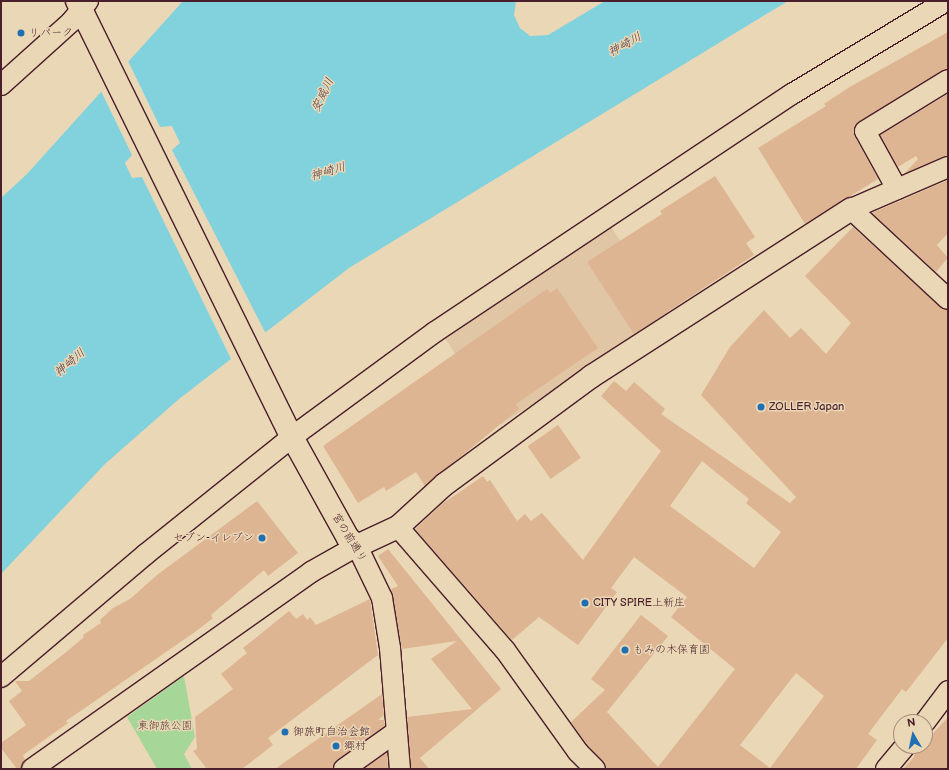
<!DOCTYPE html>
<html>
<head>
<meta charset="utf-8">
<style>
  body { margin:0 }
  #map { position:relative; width:949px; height:770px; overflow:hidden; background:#ead7b5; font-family:"Balsamiq Sans","Klee One",sans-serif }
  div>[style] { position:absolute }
  .built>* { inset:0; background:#e0c6a5; transform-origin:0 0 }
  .green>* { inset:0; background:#a7d798 }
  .water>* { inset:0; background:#82d2de }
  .pier>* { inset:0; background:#ead7b5 }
  .building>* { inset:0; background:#deb592; transform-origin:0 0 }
  .roads { filter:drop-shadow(1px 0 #4a1f2b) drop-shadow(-1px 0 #4a1f2b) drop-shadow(0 1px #4a1f2b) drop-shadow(0 -1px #4a1f2b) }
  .street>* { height:20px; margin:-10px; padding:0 10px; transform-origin:10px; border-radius:10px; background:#ead7b5 }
  .secondary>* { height:22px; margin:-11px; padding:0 11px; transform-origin:11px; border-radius:11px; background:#ead7b5 }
  .dots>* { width:11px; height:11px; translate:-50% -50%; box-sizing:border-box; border:2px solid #ead7b5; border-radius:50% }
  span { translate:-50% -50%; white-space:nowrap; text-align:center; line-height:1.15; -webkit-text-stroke:3px #ead7b5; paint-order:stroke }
  .poi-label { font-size:11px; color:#4a1f2b }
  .left { translate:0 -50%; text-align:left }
  .right { translate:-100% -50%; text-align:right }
  .street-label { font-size:11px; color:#4a1f2b }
  .park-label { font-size:11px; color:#583b3b }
  .water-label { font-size:12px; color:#523a46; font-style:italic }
  .frame { position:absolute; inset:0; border:2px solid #4a1f2b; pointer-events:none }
  .north { position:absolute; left:893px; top:714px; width:40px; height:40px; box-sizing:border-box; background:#ead7b5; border:1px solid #aa8d7e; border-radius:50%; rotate:351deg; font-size:11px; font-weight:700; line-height:16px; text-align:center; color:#4a1f2b }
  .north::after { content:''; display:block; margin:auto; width:14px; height:18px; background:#1f6fb2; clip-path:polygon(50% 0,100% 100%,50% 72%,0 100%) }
</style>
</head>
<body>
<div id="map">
  <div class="built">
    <div style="left:610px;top:225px;width:108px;height:200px;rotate:57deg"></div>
  </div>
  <div class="green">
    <div style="clip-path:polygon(184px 676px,195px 737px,184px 754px,192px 769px,157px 769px,127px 717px)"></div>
  </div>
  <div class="water">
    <div style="clip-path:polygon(183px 1px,516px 1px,514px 15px,520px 28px,530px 36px,548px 35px,605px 1px,788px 1px,349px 268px,179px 399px,105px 464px,1px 574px,1px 198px,27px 174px)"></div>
  </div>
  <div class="pier">
    <div style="clip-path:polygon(128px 61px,160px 127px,172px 126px,180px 143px,172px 150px,266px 334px,232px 361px,142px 177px,132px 178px,125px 163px,132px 155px,101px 91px)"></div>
  </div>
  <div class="building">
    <div style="clip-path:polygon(948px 32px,948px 69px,855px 126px,855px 137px,878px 179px,805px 224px,758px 148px,826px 106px,824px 104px,848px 88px)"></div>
    <div style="clip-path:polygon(948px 94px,948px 156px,904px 174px,918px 159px,916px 156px,898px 167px,880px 135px)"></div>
    <div style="clip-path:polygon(715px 176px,755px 237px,746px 243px,754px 255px,634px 334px,587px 262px,662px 214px,660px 211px)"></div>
    <div style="clip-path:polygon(948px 180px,948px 233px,937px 245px,948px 258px,936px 272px,872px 213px)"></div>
    <div style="clip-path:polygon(evenodd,853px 227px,940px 307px,948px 310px,948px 638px,906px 692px,902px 689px,868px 734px,877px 740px,856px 769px,606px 769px,603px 761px,587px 745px,571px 722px,605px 690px,591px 679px,641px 615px,668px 636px,607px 712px,658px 767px,735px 669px,671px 617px,687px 597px,634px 557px,611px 588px,617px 592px,578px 645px,539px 617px,512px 640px,415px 529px,442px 504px,483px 476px,487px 482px,490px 480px,517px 521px,525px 514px,531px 521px,542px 513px,583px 560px,661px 451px,601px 396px,614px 381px,626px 391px,634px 382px,665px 409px,661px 414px,790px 503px,796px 497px,701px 395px,730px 347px,764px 310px,790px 338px,801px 328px,826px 354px,851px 323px,805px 276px,853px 227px,702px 461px,749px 499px,746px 503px,781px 532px,754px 568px,670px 506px,702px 461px,853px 227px,796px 673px,824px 696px,770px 768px,740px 745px,796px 673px)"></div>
    <div style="clip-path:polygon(557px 288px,598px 348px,516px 404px,519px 409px,425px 486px,416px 472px,386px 491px,384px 487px,358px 503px,323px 446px,547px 289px,550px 293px)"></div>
    <div style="left:558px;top:425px;width:40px;height:37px;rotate:55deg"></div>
    <div style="clip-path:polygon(257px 501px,298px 553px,268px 576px,264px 570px,211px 615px,213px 618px,195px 632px,66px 721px,68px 723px,23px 755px,25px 760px,21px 769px,17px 769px,1px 748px,1px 743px,26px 725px,9px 701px,22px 691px,15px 681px,29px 681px,65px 653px,84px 637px,83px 635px,101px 623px,100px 620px,113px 608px,130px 599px,157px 575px)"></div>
    <div style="clip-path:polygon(388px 549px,501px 689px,420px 758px,429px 769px,411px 769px,407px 717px,472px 709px,431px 659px,457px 641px,402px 649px,391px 589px,398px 586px,378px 556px)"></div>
    <div style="clip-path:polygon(370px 599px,378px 655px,268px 738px,273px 745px,242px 769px,207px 769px,193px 751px,197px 749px,195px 717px,233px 689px,221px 674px,247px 653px,243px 648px,289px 611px,296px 619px,303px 614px,307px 620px,310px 617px,316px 625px)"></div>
    <div style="clip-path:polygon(382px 694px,384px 715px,378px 720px,384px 720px,385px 726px,337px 760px,333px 769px,275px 769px)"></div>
    <div style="clip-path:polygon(948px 717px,948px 769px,903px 769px,914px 757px,916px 746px,925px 746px,925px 742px)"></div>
    <div style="clip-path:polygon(387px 752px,388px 769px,364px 769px)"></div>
  </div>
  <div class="roads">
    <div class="street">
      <div style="left:1px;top:85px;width:94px;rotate:-42deg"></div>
      <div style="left:71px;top:22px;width:27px;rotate:-51deg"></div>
      <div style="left:948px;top:167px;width:106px;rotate:156.6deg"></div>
      <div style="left:851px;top:209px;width:132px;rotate:42.9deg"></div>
      <div style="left:897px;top:189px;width:66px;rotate:-118.9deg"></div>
      <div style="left:865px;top:131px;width:97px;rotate:-31.6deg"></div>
      <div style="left:398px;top:527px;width:163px;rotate:49deg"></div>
      <div style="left:505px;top:650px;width:125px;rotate:54.4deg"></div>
      <div style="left:578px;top:752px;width:24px;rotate:45deg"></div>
      <div style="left:1px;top:677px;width:190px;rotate:-40.3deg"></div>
      <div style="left:146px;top:554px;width:187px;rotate:-38.7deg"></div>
      <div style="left:292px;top:437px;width:177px;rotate:-36.3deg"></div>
      <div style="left:435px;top:332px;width:429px;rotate:-33.7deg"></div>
      <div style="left:792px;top:94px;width:180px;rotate:-31.1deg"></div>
      <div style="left:925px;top:722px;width:39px;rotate:-53deg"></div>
      <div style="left:32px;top:769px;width:342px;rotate:-35.2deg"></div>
      <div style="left:311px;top:572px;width:53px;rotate:-29.5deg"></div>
      <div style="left:357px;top:546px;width:58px;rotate:64.3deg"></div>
      <div style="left:382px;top:598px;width:51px;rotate:80.9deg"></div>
      <div style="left:390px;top:648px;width:121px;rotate:85.3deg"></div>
      <div style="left:344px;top:769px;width:64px;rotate:-35.4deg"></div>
      <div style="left:886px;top:769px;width:30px;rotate:-50deg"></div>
    </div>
    <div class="secondary">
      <div style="left:77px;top:1px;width:486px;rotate:63.8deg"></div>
      <div style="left:292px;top:437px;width:115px;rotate:61deg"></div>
      <div style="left:348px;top:538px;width:12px;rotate:42deg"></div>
      <div style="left:357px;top:546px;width:45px;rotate:-24.9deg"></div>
      <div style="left:398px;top:527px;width:64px;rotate:-42.5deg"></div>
      <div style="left:445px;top:484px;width:182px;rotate:-36.3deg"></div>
      <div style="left:592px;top:376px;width:308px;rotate:-32.8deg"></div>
    </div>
  </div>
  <div class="dots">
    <div style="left:21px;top:33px;background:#1f6fb2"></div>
    <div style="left:761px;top:407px;background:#1f6fb2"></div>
    <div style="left:262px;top:538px;background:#1f6fb2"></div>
    <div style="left:585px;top:603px;background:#1f6fb2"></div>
    <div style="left:625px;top:650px;background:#1f6fb2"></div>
    <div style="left:285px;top:732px;background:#1f6fb2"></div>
    <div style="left:336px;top:746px;background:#1f6fb2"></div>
  </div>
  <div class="poi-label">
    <span class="left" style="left:29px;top:33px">リパーク</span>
    <span class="left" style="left:769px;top:407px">ZOLLER Japan</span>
    <span class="right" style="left:254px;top:538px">セブン-イレブン</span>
    <span class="left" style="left:593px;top:603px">CITY SPIRE上新庄</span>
    <span class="left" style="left:633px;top:650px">もみの木保育園</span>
    <span class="left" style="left:293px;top:732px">御旅町自治会館</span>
    <span class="left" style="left:344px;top:746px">郷村</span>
  </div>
  <div class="street-label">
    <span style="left:349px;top:538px;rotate:58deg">宮の前通り</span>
  </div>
  <div class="park-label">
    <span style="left:165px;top:726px">東御旅公園</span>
  </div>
  <div class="water-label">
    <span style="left:625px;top:45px;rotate:-29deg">神崎川</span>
    <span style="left:323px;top:95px;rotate:-64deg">安威川</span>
    <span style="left:328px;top:172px;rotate:-17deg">神崎川</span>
    <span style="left:70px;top:363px;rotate:-40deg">神崎川</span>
  </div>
  <div class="frame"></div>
  <div class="north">N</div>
</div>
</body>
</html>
